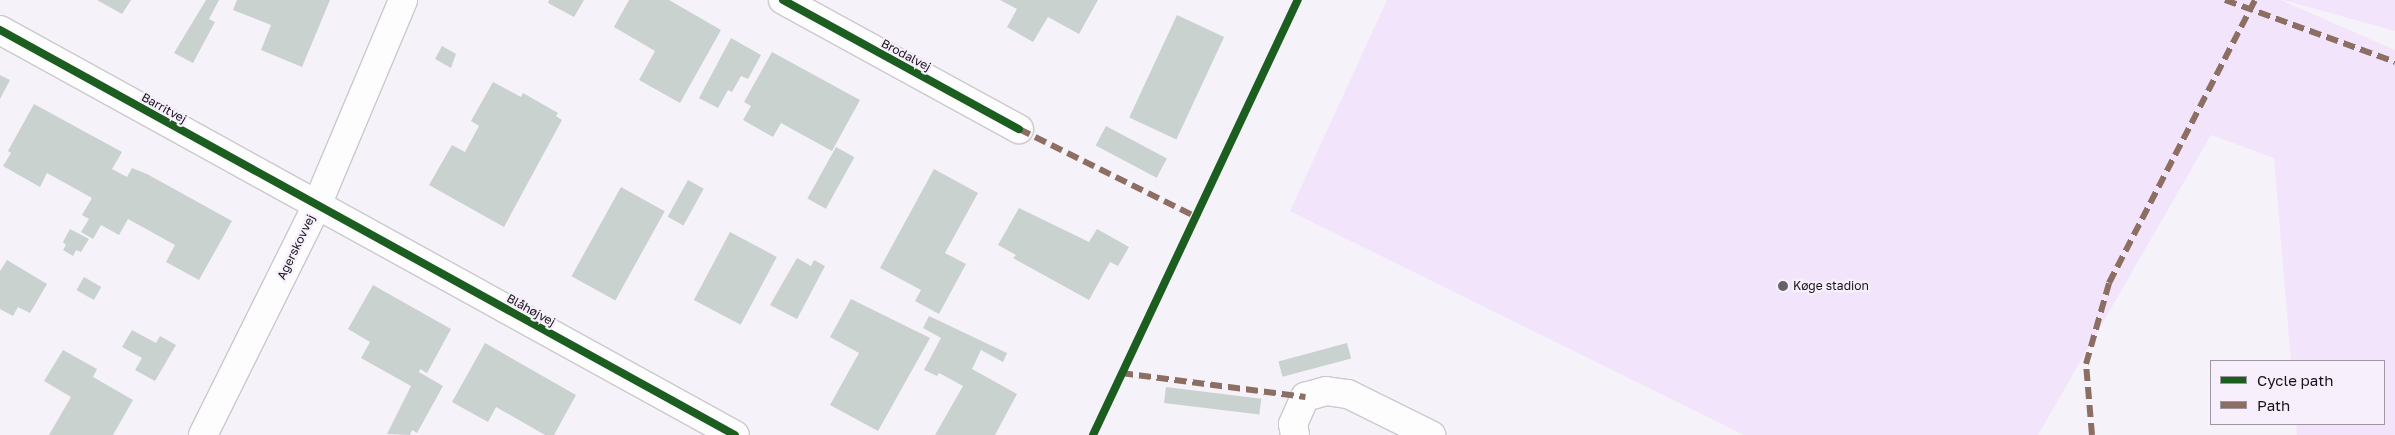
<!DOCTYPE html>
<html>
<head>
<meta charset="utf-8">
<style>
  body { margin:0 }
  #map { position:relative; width:2395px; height:435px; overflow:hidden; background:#f6f2f9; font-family:"Golos Text",sans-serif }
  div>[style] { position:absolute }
  .green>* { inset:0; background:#f2e5fb }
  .building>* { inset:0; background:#c9d2cf; transform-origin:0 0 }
  .roads { filter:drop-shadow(1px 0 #ccc8ce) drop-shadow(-1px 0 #ccc8ce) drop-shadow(0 1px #ccc8ce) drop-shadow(0 -1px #ccc8ce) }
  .minor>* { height:28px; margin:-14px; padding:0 14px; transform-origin:14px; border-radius:14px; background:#fefdfe }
  .quiet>* { height:6px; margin-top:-3px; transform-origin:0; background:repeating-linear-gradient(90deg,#8d6e63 0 12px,transparent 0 18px) }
  .cycleway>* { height:8px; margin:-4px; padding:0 4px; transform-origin:4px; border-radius:4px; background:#1b5e20 }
  .dots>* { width:14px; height:14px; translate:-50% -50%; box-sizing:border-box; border:2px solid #f7effc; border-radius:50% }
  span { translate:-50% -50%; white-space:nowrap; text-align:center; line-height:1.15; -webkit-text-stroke:4.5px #f7effc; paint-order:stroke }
  .street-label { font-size:12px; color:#161418 }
  .poi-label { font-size:12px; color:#161418 }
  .left { translate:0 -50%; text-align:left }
  .legend { position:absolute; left:2210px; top:360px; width:175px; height:65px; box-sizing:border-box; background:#f7effc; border:1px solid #9d97a1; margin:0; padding:6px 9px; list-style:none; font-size:15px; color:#161418 }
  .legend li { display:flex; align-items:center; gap:10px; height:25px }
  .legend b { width:25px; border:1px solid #9d97a1 }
</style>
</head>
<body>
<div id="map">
  <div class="green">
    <div style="clip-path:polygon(1387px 0,2281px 0,2395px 50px,2395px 435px,2297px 435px,2296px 424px,2384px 424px,2384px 361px,2291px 361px,2274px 158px,2211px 135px,2038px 435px,1744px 435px,1290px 211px)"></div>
    <div style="clip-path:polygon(2283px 0,2395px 0,2395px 31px)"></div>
  </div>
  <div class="building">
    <div style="clip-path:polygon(97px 0,131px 0,122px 14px)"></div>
    <div style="clip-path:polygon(206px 0,219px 0,209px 19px,215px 22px,193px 63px,174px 53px)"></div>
    <div style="clip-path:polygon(237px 0,330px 0,302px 67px,261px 50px,271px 25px,233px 10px)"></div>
    <div style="clip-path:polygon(549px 0,584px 0,574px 17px,548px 3px)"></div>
    <div style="clip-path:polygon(629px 0,669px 0,721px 30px,680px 103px,639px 80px,655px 51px,614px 27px)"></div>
    <div style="clip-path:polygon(1000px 0,1098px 0,1079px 34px,1048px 17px,1033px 42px,1007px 27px,1017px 9px)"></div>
    <div style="left:1177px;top:15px;width:52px;height:113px;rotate:25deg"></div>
    <div style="clip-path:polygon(731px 38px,761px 55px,748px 79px,741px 76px,732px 92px,728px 90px,718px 108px,699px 98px)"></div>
    <div style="clip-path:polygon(442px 46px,456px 54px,451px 68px,435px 59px)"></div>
    <div style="clip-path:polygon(772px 52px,860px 100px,832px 151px,781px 123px,773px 137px,743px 120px,751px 106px,744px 102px)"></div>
    <div style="clip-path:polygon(0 75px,10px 80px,0 99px)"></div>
    <div style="clip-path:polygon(493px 82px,521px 97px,523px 93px,558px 113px,556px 116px,562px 120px,504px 227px,429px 185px,452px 145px,465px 152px,479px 126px,471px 121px)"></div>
    <div style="clip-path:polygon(34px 104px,122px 152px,112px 169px,127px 177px,132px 168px,147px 174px,232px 221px,199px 280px,166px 262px,175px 245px,128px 219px,119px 235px,101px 225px,93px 239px,81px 232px,89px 219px,82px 215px,92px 198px,47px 173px,40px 187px,3px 166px,11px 153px,8px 151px)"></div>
    <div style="left:1106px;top:126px;width:69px;height:22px;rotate:28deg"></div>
    <div style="left:836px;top:147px;width:21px;height:59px;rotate:29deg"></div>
    <div style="clip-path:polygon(934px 169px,978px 193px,945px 253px,966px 264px,939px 314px,915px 301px,921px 290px,880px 268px)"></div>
    <div style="left:688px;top:180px;width:18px;height:42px;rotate:29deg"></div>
    <div style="left:621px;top:187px;width:50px;height:102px;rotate:29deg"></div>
    <div style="clip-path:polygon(1019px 208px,1089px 242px,1097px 229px,1129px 247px,1118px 266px,1110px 262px,1089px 300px,1013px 258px,1016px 255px,998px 245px)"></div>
    <div style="clip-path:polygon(70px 229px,89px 239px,81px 252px,76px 250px,73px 256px,63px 250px,66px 245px,63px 242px)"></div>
    <div style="left:730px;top:232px;width:53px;height:77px;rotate:28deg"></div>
    <div style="clip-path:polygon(797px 258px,811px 266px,814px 260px,825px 266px,797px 319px,770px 305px)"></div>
    <div style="clip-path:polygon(7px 260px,47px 284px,30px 313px,18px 307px,13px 316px,0 309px,0 271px)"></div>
    <div style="left:84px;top:277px;width:20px;height:15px;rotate:30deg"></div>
    <div style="clip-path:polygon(373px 285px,451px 329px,427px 373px,420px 369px,419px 372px,443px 386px,417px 433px,412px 430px,410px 435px,387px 434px,411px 386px,361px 358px,370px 342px,348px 329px)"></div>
    <div style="clip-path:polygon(851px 299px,930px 338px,878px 431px,830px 405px,859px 353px,830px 337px)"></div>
    <div style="clip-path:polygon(929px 316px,1007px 353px,1003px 362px,981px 350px,972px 369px,1017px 394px,995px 435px,935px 435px,963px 386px,939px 373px,937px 376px,924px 370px,941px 338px,923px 328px)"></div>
    <div style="clip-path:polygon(132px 330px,156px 343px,160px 336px,176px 345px,155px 381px,135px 370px,142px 358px,122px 347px)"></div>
    <div style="clip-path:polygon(485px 343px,576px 395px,554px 435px,545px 435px,496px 407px,488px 422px,452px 402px)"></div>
    <div style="left:1347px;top:343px;width:16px;height:71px;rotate:75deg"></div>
    <div style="clip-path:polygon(63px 350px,97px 369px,93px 377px,133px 400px,113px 435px,49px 435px,71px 397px,44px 381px)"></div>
    <div style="left:1166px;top:387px;width:96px;height:16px;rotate:7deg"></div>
  </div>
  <div class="roads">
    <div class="minor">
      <div style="left:783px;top:0;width:269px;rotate:28.7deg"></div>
      <div style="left:0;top:30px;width:839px;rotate:28.86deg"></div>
      <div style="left:203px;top:435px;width:257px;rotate:-63.6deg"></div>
      <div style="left:317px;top:205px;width:222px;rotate:-67.2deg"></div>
      <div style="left:1295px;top:435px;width:11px;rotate:-100deg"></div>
      <div style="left:1293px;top:424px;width:30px;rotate:-66deg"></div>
      <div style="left:1305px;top:397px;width:22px;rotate:-16deg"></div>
      <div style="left:1326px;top:391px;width:22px;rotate:8deg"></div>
      <div style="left:1348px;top:394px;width:93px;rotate:26.3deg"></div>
    </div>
  </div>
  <div class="quiet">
    <div style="left:2225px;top:0;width:181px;rotate:20deg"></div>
    <div style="left:1019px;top:129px;width:200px;rotate:26.4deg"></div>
    <div style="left:1121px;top:373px;width:186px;rotate:7.4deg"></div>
    <div style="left:2092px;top:435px;width:71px;rotate:-94.8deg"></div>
    <div style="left:2086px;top:364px;width:84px;rotate:-74.1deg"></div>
    <div style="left:2109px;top:283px;width:318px;rotate:-62.7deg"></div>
  </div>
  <div class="cycleway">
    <div style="left:783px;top:0;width:269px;rotate:28.7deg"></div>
    <div style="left:0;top:30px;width:839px;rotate:28.86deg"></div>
    <div style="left:1093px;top:435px;width:481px;rotate:-64.8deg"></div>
  </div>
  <div class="dots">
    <div style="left:1783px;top:286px;background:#646267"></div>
  </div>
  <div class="street-label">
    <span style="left:906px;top:55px;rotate:28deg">Brodalvej</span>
    <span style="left:164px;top:108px;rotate:29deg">Barritvej</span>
    <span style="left:296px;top:247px;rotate:-64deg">Agerskovvej</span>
    <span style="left:531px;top:310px;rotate:29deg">Blåhøjvej</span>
  </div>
  <div class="poi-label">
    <span class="left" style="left:1793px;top:286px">Køge stadion</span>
  </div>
  <ul class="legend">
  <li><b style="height:6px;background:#1b5e20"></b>Cycle path</li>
  <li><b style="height:6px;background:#8d6e63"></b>Path</li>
  </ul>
</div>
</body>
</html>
